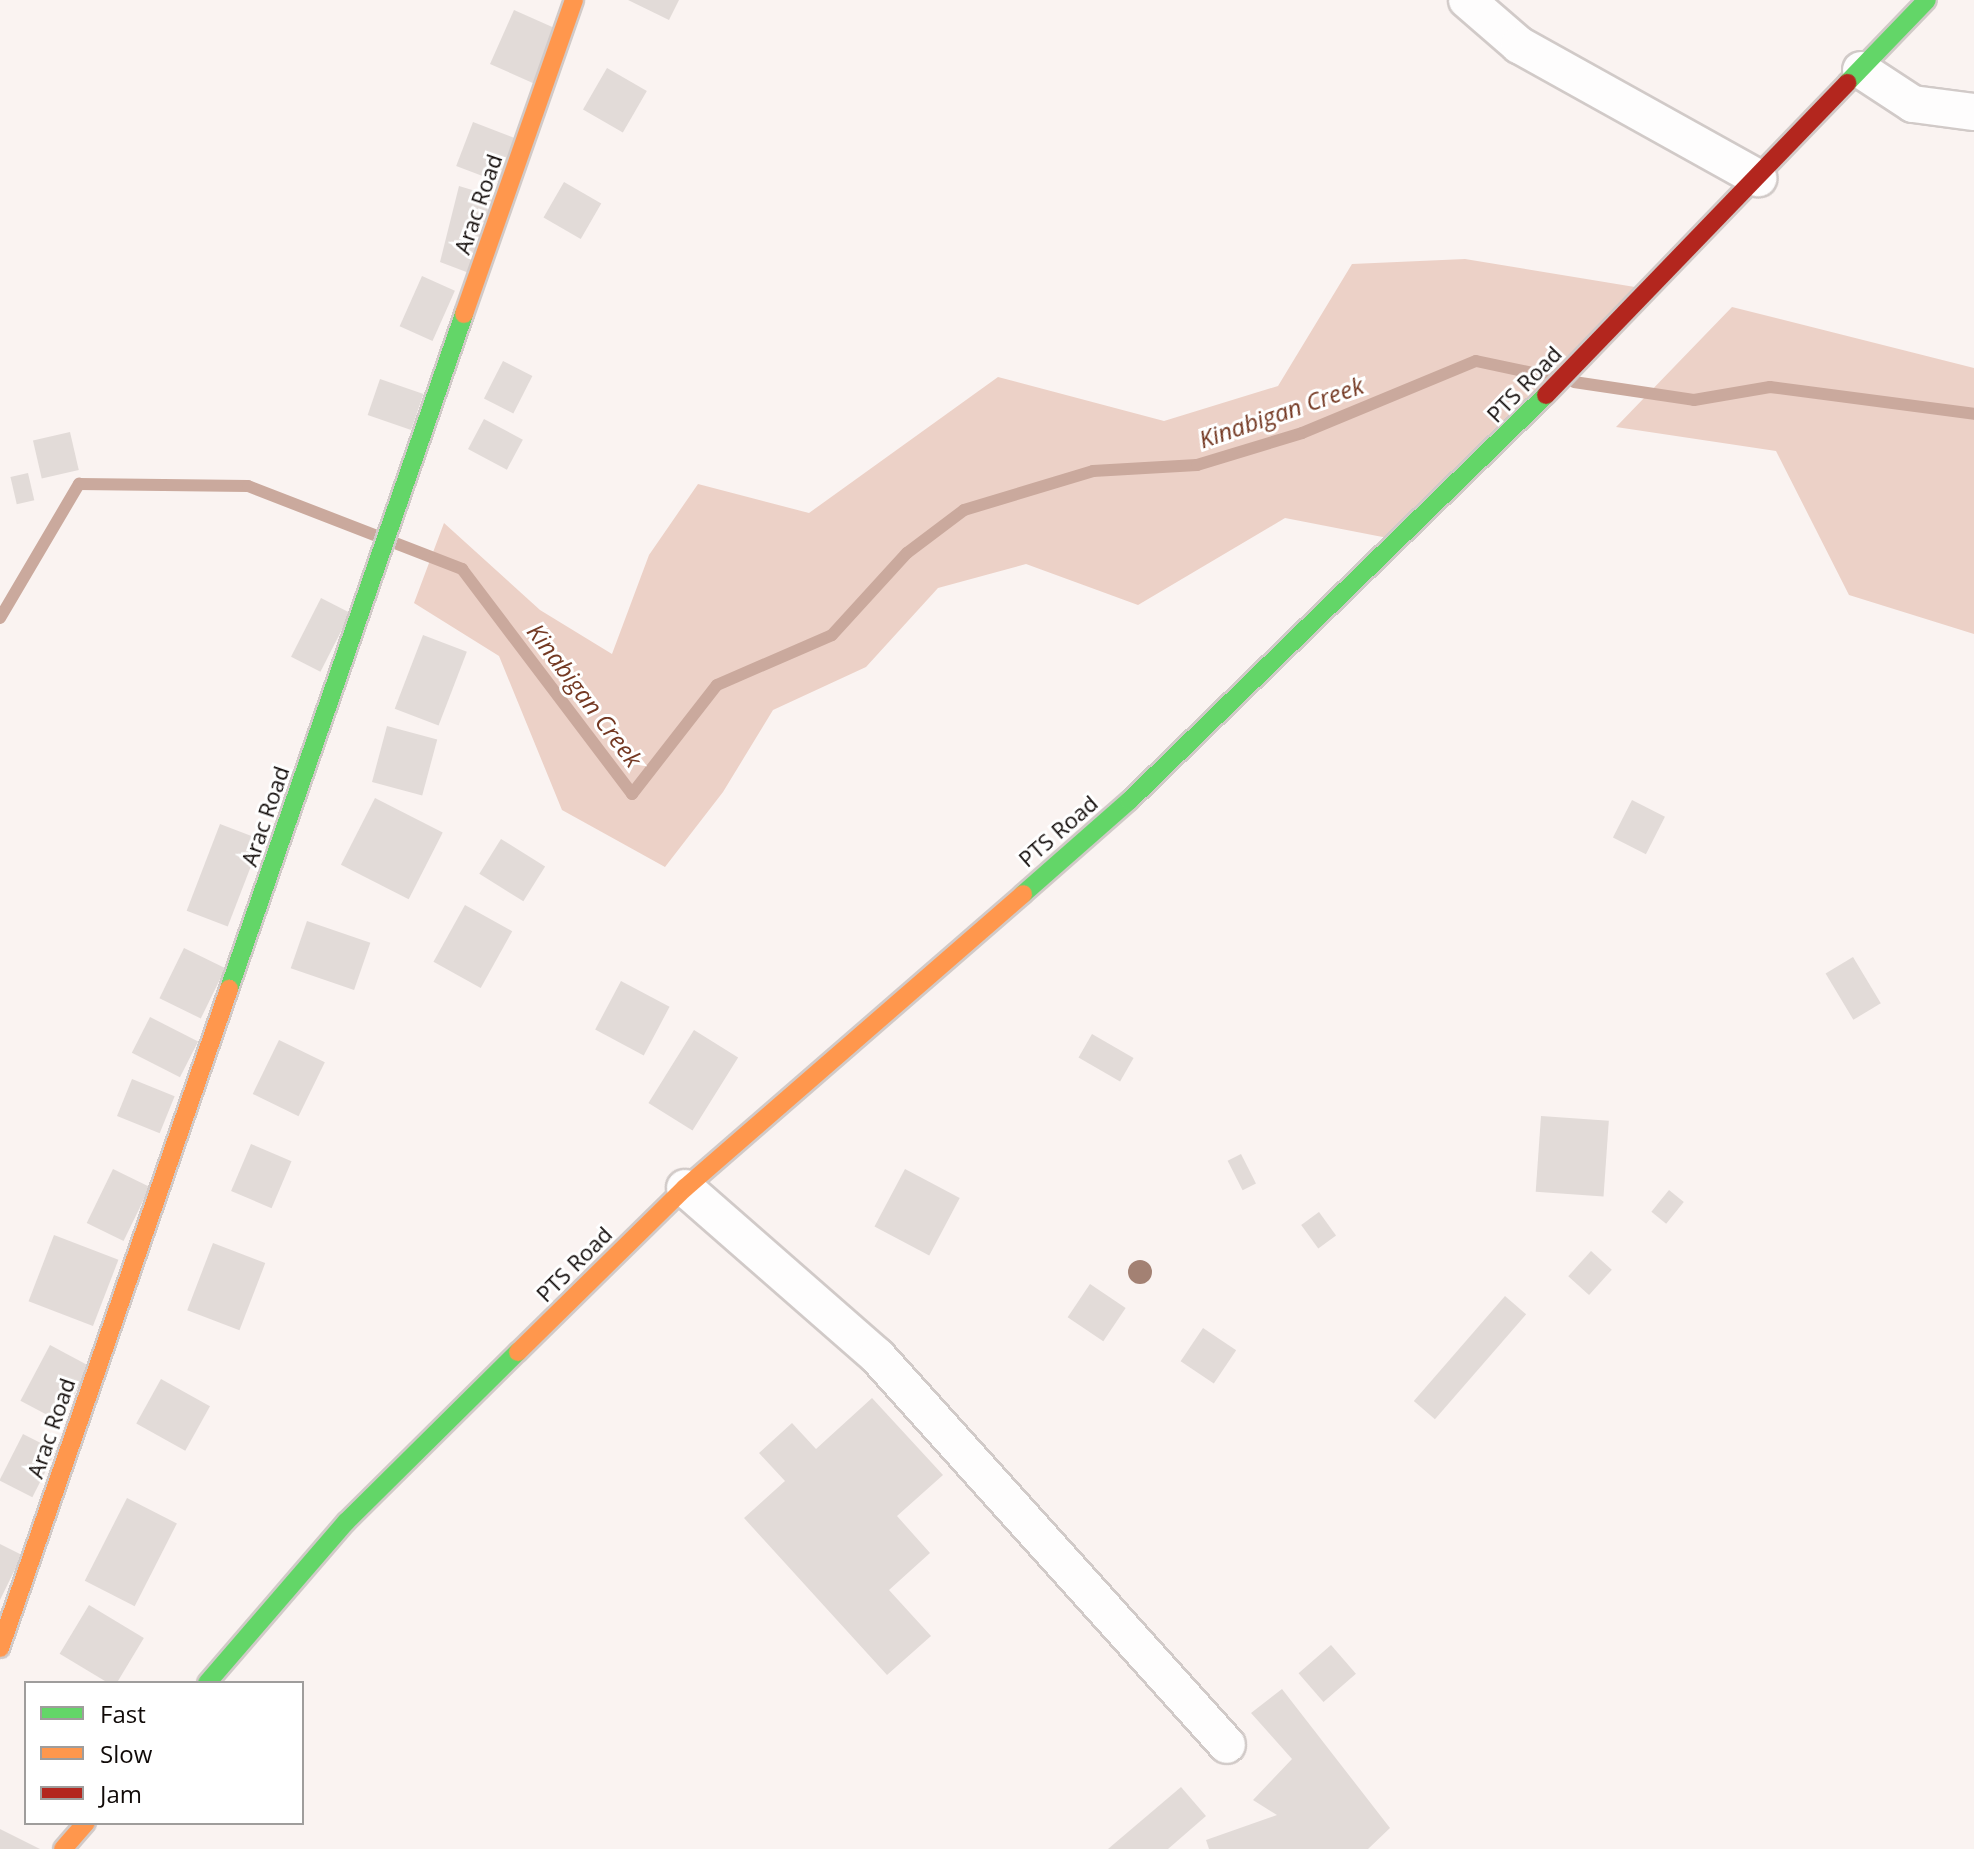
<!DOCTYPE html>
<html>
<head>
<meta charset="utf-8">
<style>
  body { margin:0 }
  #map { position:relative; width:1974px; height:1849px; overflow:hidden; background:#faf3f1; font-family:"Open Sans",sans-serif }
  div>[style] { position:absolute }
  .green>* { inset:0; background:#ecd1c7 }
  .stream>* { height:12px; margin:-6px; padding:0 6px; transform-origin:6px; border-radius:6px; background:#caa99d }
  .building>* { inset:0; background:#e2dbd8; transform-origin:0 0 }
  .roads { filter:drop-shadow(2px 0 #d1cac8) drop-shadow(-2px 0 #d1cac8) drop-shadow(0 2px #d1cac8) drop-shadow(0 -2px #d1cac8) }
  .street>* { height:36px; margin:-18px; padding:0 18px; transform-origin:18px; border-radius:18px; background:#fefdfd }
  .fast>* { height:18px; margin:-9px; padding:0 9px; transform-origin:9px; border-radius:9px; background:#63d668 }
  .slow>* { height:18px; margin:-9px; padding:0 9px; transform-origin:9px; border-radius:9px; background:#ff974d }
  .jam>* { height:18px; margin:-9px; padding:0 9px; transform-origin:9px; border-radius:9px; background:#b3261e }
  .trees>* { width:24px; height:24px; margin:-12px; border-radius:50%; background:#a38173 }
  span { translate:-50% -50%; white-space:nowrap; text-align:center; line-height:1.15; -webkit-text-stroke:6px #fff; paint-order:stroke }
  .street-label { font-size:22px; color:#100a08 }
  .water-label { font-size:24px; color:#743923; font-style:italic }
  .legend { position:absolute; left:24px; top:1681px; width:280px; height:144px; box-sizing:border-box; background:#fff; border:2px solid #9f9d9c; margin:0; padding:10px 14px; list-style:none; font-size:24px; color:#100a08 }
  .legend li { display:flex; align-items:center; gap:16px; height:40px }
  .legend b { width:40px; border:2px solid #9f9d9c }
</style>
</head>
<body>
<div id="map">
  <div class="green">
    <div style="clip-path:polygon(1465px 259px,1647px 289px,1398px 540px,1285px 518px,1138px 605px,1026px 564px,938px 588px,866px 667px,773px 710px,723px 792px,665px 867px,562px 810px,499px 656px,414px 603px,444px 523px,540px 610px,612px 654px,649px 555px,698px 484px,809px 513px,998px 377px,1164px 421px,1278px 386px,1352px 264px)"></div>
    <div style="clip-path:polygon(1732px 307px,1974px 368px,1974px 634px,1849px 595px,1776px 451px,1616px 427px)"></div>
  </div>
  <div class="stream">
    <div style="left:1574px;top:382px;width:121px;rotate:8.5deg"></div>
    <div style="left:1694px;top:400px;width:77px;rotate:-9.7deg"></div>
    <div style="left:1770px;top:387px;width:206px;rotate:7.5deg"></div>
    <div style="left:0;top:618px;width:156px;rotate:-59.5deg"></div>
    <div style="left:79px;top:484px;width:169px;rotate:0.7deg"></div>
    <div style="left:248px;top:486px;width:230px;rotate:21.2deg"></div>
    <div style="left:462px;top:569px;width:282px;rotate:52.9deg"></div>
    <div style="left:632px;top:794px;width:138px;rotate:-52.1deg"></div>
    <div style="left:717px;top:685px;width:125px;rotate:-23.5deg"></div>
    <div style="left:832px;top:635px;width:111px;rotate:-47.6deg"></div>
    <div style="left:907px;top:553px;width:71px;rotate:-37deg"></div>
    <div style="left:964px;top:510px;width:135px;rotate:-16.8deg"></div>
    <div style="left:1093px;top:471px;width:104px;rotate:-3.3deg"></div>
    <div style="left:1197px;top:465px;width:110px;rotate:-16.9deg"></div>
    <div style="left:1302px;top:433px;width:188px;rotate:-22.5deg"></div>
    <div style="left:1476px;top:361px;width:78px;rotate:11.9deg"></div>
  </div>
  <div class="building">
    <div style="clip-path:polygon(628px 0,679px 0,669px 20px)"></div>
    <div style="left:514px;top:10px;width:48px;height:59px;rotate:24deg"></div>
    <div style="left:607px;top:68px;width:46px;height:48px;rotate:30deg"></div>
    <div style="left:473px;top:122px;width:53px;height:47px;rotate:21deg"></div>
    <div style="left:564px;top:182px;width:43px;height:41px;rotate:30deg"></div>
    <div style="clip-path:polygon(459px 186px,502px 199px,491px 235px,461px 227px,491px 239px,477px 276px,440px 262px)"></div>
    <div style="left:422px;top:276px;width:36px;height:55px;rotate:24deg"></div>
    <div style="left:503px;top:361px;width:33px;height:42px;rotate:27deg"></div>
    <div style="left:380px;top:379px;width:46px;height:38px;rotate:19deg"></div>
    <div style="left:484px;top:419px;width:44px;height:34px;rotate:28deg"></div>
    <div style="left:70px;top:432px;width:39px;height:38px;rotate:77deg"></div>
    <div style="left:28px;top:473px;width:28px;height:18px;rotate:77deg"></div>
    <div style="left:321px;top:598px;width:33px;height:66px;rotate:27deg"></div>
    <div style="left:423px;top:635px;width:47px;height:79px;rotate:21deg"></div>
    <div style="left:387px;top:726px;width:52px;height:58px;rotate:15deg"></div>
    <div style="left:375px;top:798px;width:76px;height:75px;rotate:27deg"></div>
    <div style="left:1632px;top:800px;width:37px;height:42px;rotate:27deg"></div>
    <div style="left:220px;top:824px;width:44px;height:93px;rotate:21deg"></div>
    <div style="left:501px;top:839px;width:52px;height:41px;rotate:32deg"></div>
    <div style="left:465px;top:905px;width:54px;height:65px;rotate:29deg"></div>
    <div style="left:307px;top:921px;width:67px;height:50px;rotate:19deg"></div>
    <div style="left:184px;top:948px;width:46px;height:56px;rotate:26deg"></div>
    <div style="left:1853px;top:957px;width:54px;height:32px;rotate:59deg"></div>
    <div style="left:621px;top:981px;width:55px;height:55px;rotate:28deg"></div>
    <div style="left:150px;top:1017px;width:54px;height:40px;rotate:27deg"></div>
    <div style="left:694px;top:1030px;width:52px;height:86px;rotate:32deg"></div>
    <div style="left:1092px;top:1034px;width:48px;height:27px;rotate:30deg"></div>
    <div style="left:279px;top:1040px;width:51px;height:60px;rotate:26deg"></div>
    <div style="left:132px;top:1079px;width:46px;height:40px;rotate:22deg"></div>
    <div style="left:1541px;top:1116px;width:68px;height:76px;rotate:4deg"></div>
    <div style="left:251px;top:1144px;width:44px;height:51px;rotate:23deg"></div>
    <div style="left:1241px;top:1154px;width:33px;height:15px;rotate:63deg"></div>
    <div style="left:113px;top:1169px;width:41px;height:60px;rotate:26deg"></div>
    <div style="left:905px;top:1169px;width:62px;height:65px;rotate:28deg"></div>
    <div style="left:1669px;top:1190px;width:19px;height:28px;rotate:39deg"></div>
    <div style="left:1319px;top:1212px;width:29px;height:22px;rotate:54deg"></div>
    <div style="left:54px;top:1235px;width:69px;height:71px;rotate:21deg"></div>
    <div style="left:213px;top:1243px;width:56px;height:72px;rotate:21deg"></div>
    <div style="left:1591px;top:1251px;width:28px;height:34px;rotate:42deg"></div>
    <div style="left:1090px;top:1284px;width:43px;height:40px;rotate:34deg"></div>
    <div style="left:1505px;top:1296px;width:28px;height:139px;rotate:41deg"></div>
    <div style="left:1203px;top:1328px;width:40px;height:40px;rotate:34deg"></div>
    <div style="left:50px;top:1345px;width:45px;height:63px;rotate:28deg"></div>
    <div style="left:161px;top:1379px;width:56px;height:51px;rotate:29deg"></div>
    <div style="clip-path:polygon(872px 1398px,943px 1475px,897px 1516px,930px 1553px,889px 1590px,931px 1636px,887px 1675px,744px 1518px,785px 1481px,759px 1453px,792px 1423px,816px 1449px)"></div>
    <div style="left:23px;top:1434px;width:37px;height:52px;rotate:27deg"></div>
    <div style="left:127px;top:1498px;width:56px;height:93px;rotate:27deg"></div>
    <div style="clip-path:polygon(0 1544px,22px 1555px,0 1600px)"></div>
    <div style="left:89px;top:1605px;width:64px;height:57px;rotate:31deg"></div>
    <div style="left:1331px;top:1645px;width:38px;height:43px;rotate:49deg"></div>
    <div style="clip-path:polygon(1282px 1689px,1390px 1828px,1368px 1849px,1209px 1849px,1206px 1840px,1277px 1815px,1253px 1800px,1292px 1759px,1251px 1713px)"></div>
    <div style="clip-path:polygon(1181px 1787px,1206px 1816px,1168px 1849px,1108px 1849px)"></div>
    <div style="clip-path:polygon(0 1829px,40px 1849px,0 1849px)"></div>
  </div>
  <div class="roads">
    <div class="street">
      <div style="left:1467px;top:0;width:69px;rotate:40.9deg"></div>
      <div style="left:1519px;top:45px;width:274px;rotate:29.1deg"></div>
      <div style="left:1861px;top:70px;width:62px;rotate:33.2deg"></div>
      <div style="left:1913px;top:104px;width:62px;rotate:7.5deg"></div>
      <div style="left:685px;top:1188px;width:255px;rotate:41.2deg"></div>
      <div style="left:877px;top:1356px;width:523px;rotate:48.02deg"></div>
    </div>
    <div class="fast">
      <div style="left:1847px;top:83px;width:115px;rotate:-46.1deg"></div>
      <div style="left:1023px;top:894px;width:141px;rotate:-41.3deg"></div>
      <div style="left:1129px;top:801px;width:582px;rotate:-44.23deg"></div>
      <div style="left:229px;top:989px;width:715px;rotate:-70.8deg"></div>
      <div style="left:207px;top:1683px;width:213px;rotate:-49.2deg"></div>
      <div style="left:346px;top:1522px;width:242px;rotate:-44.7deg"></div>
    </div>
    <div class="slow">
      <div style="left:464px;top:314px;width:333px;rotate:-70.7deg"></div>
      <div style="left:518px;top:1352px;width:234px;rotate:-44.5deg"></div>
      <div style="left:685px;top:1188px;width:448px;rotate:-41deg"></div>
      <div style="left:0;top:1648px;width:698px;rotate:-70.84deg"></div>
      <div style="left:63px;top:1849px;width:35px;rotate:-49deg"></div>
    </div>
    <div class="jam">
      <div style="left:1546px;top:395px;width:434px;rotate:-46deg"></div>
    </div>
  </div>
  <div class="trees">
    <div style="left:1140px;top:1272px"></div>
  </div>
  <div class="street-label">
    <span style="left:478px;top:204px;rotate:-71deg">Arac Road</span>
    <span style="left:1524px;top:384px;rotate:-46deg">PTS Road</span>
    <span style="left:265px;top:816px;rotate:-71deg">Arac Road</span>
    <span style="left:1058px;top:831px;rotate:-41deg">PTS Road</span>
    <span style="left:574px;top:1264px;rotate:-45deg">PTS Road</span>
    <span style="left:51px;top:1428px;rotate:-71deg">Arac Road</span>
  </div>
  <div class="water-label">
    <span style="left:1281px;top:412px;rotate:-19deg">Kinabigan Creek</span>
    <span style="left:585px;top:695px;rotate:53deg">Kinabigan Creek</span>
  </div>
  <ul class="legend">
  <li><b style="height:10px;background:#63d668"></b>Fast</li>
  <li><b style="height:10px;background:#ff974d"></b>Slow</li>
  <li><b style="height:10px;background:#b3261e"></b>Jam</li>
  </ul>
</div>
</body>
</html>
